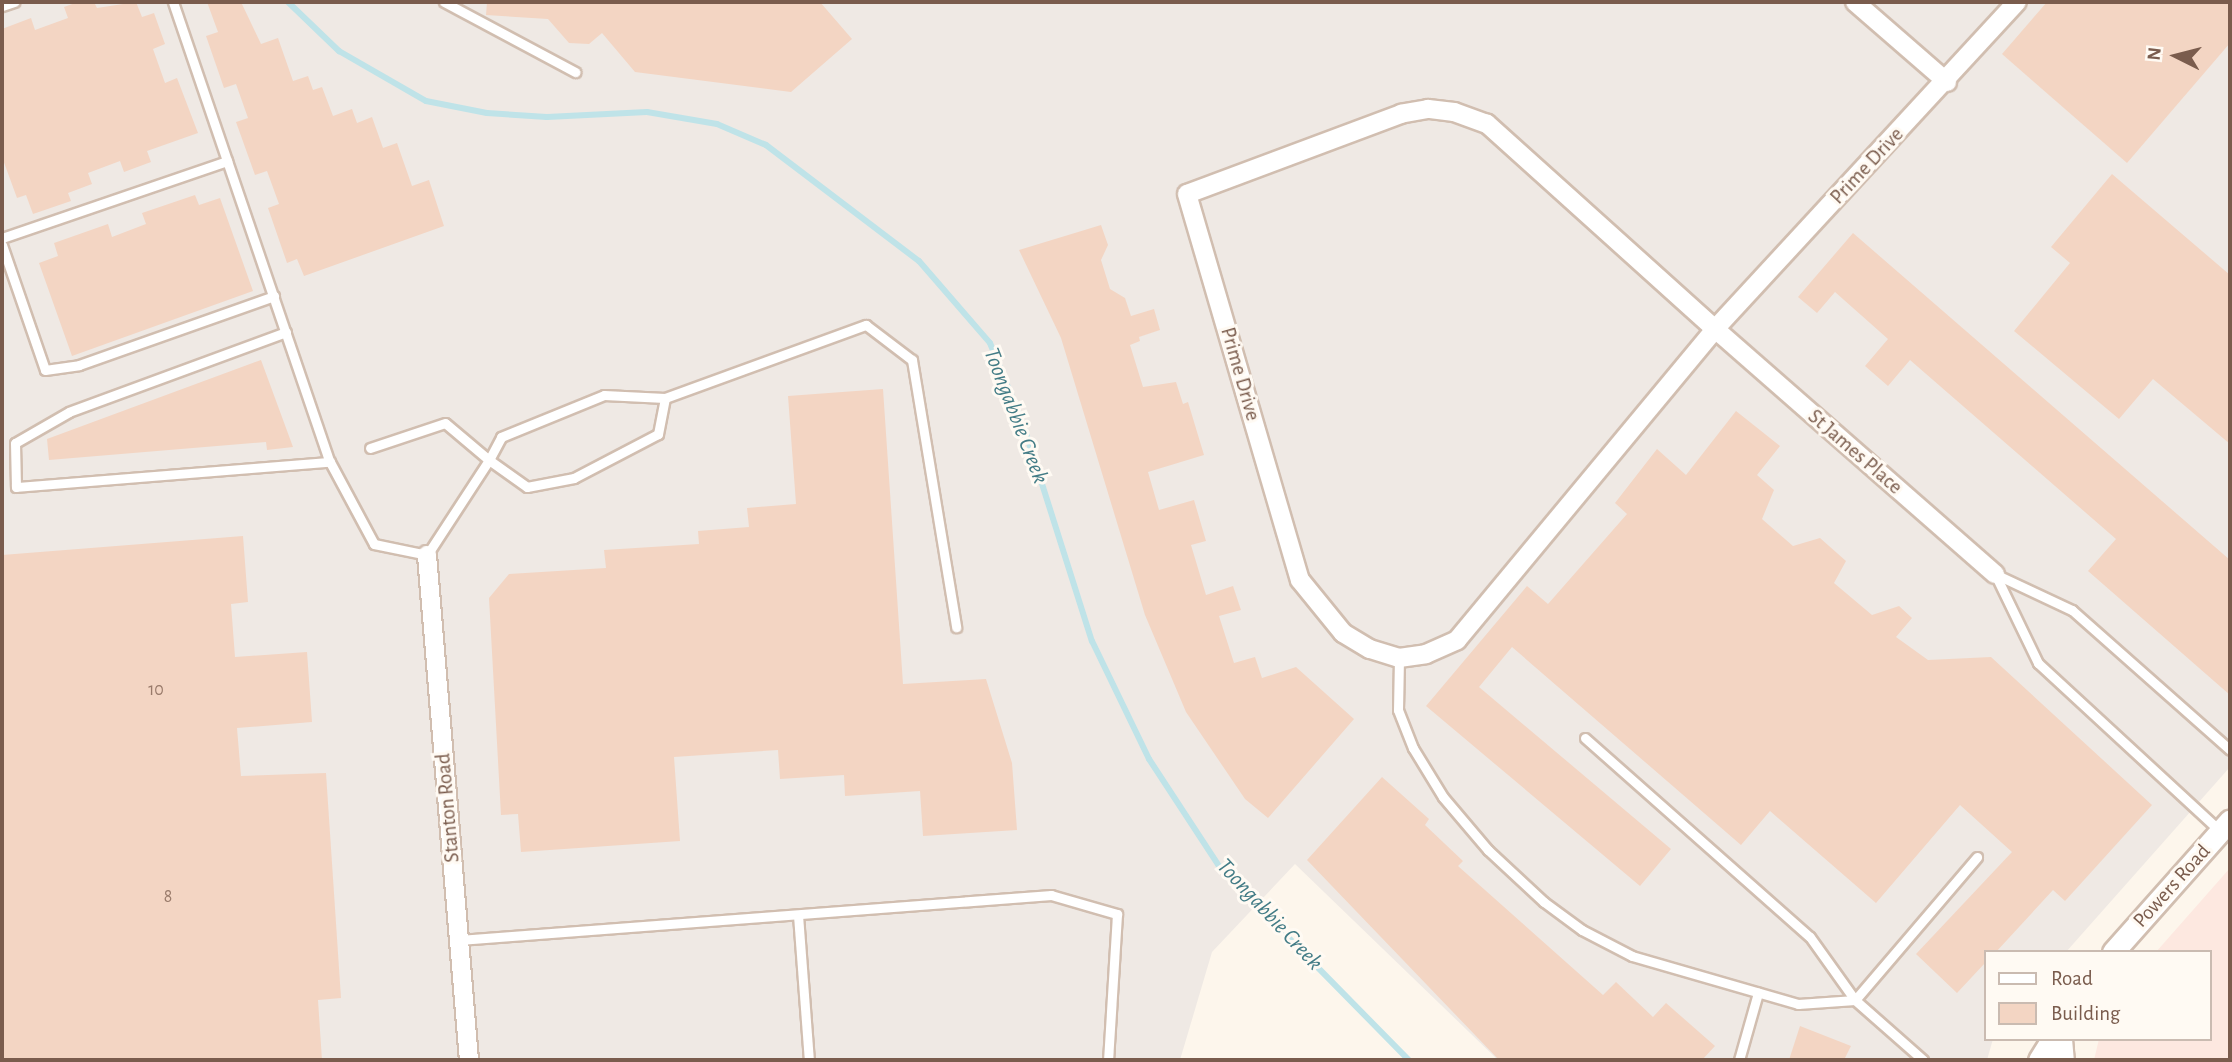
<!DOCTYPE html>
<html>
<head>
<meta charset="utf-8">
<style>
  body { margin:0 }
  #map { position:relative; width:2232px; height:1062px; overflow:hidden; background:#fdf6ec; font-family:"Alegreya Sans",sans-serif }
  div>[style] { position:absolute }
  .commercial>* { inset:0; background:#fde8e0 }
  .industrial>* { inset:0; background:#efe9e4 }
  .stream>* { height:6px; margin:-3px; padding:0 3px; transform-origin:3px; border-radius:3px; background:#bfe3e8 }
  .building>* { inset:0; background:#f3d5c3 }
  .roads { filter:drop-shadow(2px 0 #d1beb0) drop-shadow(-2px 0 #d1beb0) drop-shadow(0 2px #d1beb0) drop-shadow(0 -2px #d1beb0) }
  .service>* { height:9px; margin:-4.5px; padding:0 4.5px; transform-origin:4.5px; border-radius:4.5px; background:#fff }
  .minor>* { height:18px; margin:-9px; padding:0 9px; transform-origin:9px; border-radius:9px; background:#fff }
  .tertiary>* { height:21px; margin:-10.5px; padding:0 10.5px; transform-origin:10.5px; border-radius:10.5px; background:#fff }
  span { translate:-50% -50%; white-space:nowrap; text-align:center; line-height:1.15; -webkit-text-stroke:6px #fffaf3; paint-order:stroke }
  .number-label { font-size:18px; color:#987a6a }
  .number-label span { -webkit-text-stroke-width:0 }
  .street-label { font-size:21px; color:#7a5c4d }
  .water-label { font-size:23px; color:#437c86; font-style:italic }
  .frame { position:absolute; inset:0; border:4px solid #7a5c4d; pointer-events:none }
  .legend { position:absolute; left:1984px; top:950px; width:228px; height:91px; box-sizing:border-box; background:#fffaf3; border:2px solid #cabbb1; margin:0; padding:9px 12px; list-style:none; font-size:21px; color:#7a5c4d }
  .legend li { display:flex; align-items:center; gap:14px; height:35px }
  .legend b { width:35px; border:2px solid #cabbb1 }
  .north { position:absolute; left:2141px; top:21px; width:70px; height:70px; -webkit-text-stroke:5px #fffaf3; paint-order:stroke; rotate:276deg; font-size:19px; font-weight:700; line-height:28px; text-align:center; color:#7a5c4d }
  .north::after { content:''; display:block; margin:auto; width:24px; height:32px; background:#7a5c4d; clip-path:polygon(50% 0,100% 100%,50% 72%,0 100%) }
</style>
</head>
<body>
<div id="map">
  <div class="commercial">
    <div style="clip-path:polygon(2230px 868px,2230px 1060px,2094px 1060px,2099px 1039px,2209px 1039px,2209px 952px,2156px 952px)"></div>
  </div>
  <div class="industrial">
    <div style="clip-path:polygon(2px 2px,2230px 2px,2230px 767px,2066px 952px,1985px 952px,1985px 1039px,1993px 1039px,1987px 1060px,1498px 1060px,1295px 864px,1212px 952px,1180px 1060px,2px 1060px)"></div>
  </div>
  <div class="stream">
    <div style="left:288px;top:2px;width:71px;rotate:43.9deg"></div>
    <div style="left:339px;top:51px;width:100px;rotate:29.9deg"></div>
    <div style="left:426px;top:101px;width:62px;rotate:11.1deg"></div>
    <div style="left:487px;top:113px;width:60px;rotate:3.8deg"></div>
    <div style="left:547px;top:117px;width:100px;rotate:-2.9deg"></div>
    <div style="left:647px;top:112px;width:71px;rotate:9.7deg"></div>
    <div style="left:717px;top:124px;width:53px;rotate:23.2deg"></div>
    <div style="left:766px;top:145px;width:192px;rotate:37.2deg"></div>
    <div style="left:919px;top:261px;width:108px;rotate:49.1deg"></div>
    <div style="left:990px;top:343px;width:87px;rotate:67.8deg"></div>
    <div style="left:1023px;top:424px;width:228px;rotate:72.4deg"></div>
    <div style="left:1092px;top:641px;width:131px;rotate:64.2deg"></div>
    <div style="left:1149px;top:759px;width:131px;rotate:56.8deg"></div>
    <div style="left:1221px;top:869px;width:268px;rotate:45.5deg"></div>
  </div>
  <div class="building">
    <div style="clip-path:polygon(78px 2px,94px 2px,97px 8px,136px 2px,142px 17px,154px 13px,165px 44px,153px 49px,165px 83px,177px 78px,198px 133px,147px 151px,151px 162px,124px 172px,120px 161px,88px 173px,92px 184px,68px 193px,71px 201px,33px 214px,26px 195px,17px 198px,2px 157px,2px 29px,31px 18px,35px 30px,68px 18px,64px 7px)"></div>
    <div style="clip-path:polygon(207px 2px,241px 2px,261px 44px,278px 38px,293px 81px,308px 76px,313px 90px,322px 87px,333px 116px,352px 109px,357px 123px,372px 117px,383px 148px,397px 143px,412px 186px,429px 180px,444px 226px,304px 276px,297px 259px,287px 263px,268px 208px,279px 204px,267px 171px,255px 175px,236px 122px,248px 118px,236px 84px,224px 88px,206px 36px,218px 32px)"></div>
    <div style="clip-path:polygon(487px 2px,820px 2px,852px 39px,791px 92px,635px 72px,602px 33px,589px 44px,569px 43px,548px 19px,486px 15px)"></div>
    <div style="clip-path:polygon(2047px 2px,2230px 2px,2230px 43px,2127px 163px,2002px 54px)"></div>
    <div style="clip-path:polygon(2112px 174px,2230px 275px,2230px 444px,2153px 379px,2119px 419px,2014px 331px,2070px 263px,2051px 247px)"></div>
    <div style="clip-path:polygon(195px 195px,199px 205px,220px 198px,253px 291px,72px 356px,39px 263px,58px 256px,54px 243px,108px 224px,112px 237px,146px 224px,142px 213px)"></div>
    <div style="clip-path:polygon(1101px 225px,1108px 245px,1101px 260px,1110px 289px,1125px 298px,1131px 316px,1154px 309px,1160px 330px,1139px 337px,1140px 341px,1130px 345px,1143px 387px,1176px 382px,1183px 404px,1188px 402px,1204px 455px,1148px 472px,1159px 510px,1194px 500px,1206px 541px,1191px 545px,1206px 595px,1233px 586px,1241px 610px,1219px 616px,1234px 663px,1255px 657px,1262px 678px,1296px 667px,1354px 719px,1268px 818px,1245px 799px,1186px 712px,1145px 615px,1061px 338px,1019px 250px)"></div>
    <div style="clip-path:polygon(1853px 233px,2230px 560px,2230px 695px,2088px 571px,2116px 539px,1910px 360px,1888px 386px,1865px 366px,1888px 339px,1835px 292px,1817px 313px,1798px 297px)"></div>
    <div style="clip-path:polygon(261px 360px,293px 447px,267px 450px,266px 442px,49px 460px,47px 439px)"></div>
    <div style="clip-path:polygon(883px 389px,903px 684px,986px 679px,1012px 763px,1017px 830px,923px 836px,920px 791px,845px 796px,844px 775px,780px 779px,778px 750px,674px 757px,680px 841px,521px 852px,518px 814px,501px 815px,489px 598px,509px 574px,606px 568px,604px 550px,699px 544px,698px 531px,749px 527px,747px 508px,796px 504px,788px 396px)"></div>
    <div style="clip-path:polygon(1736px 411px,1780px 446px,1757px 475px,1774px 490px,1762px 519px,1793px 546px,1820px 538px,1846px 561px,1834px 583px,1872px 615px,1899px 606px,1912px 618px,1896px 637px,1928px 660px,1991px 657px,2152px 805px,2065px 901px,2053px 890px,1996px 952px,1985px 952px,1985px 963px,1957px 993px,1916px 954px,2012px 852px,1960px 805px,1876px 903px,1770px 811px,1741px 845px,1512px 647px,1479px 687px,1671px 849px,1640px 886px,1426px 706px,1527px 586px,1548px 604px,1627px 514px,1615px 503px,1657px 449px,1686px 475px)"></div>
    <div style="clip-path:polygon(243px 536px,248px 602px,231px 604px,235px 657px,307px 652px,312px 722px,237px 728px,241px 776px,326px 773px,341px 998px,318px 1000px,322px 1060px,2px 1060px,2px 555px)"></div>
    <div style="clip-path:polygon(1382px 777px,1429px 819px,1425px 825px,1463px 861px,1458px 866px,1603px 995px,1616px 982px,1653px 1017px,1666px 1003px,1715px 1046px,1702px 1060px,1499px 1060px,1307px 860px)"></div>
    <div style="clip-path:polygon(1800px 1026px,1851px 1046px,1844px 1060px,1789px 1060px)"></div>
  </div>
  <div class="roads">
    <div class="service">
      <div style="left:173px;top:2px;width:486px;rotate:71.2deg"></div>
      <div style="left:330px;top:462px;width:93px;rotate:61.8deg"></div>
      <div style="left:374px;top:544px;width:54px;rotate:11.7deg"></div>
      <div style="left:427px;top:555px;width:113px;rotate:-56.9deg"></div>
      <div style="left:489px;top:460px;width:57px;rotate:-139.9deg"></div>
      <div style="left:445px;top:423px;width:79px;rotate:161.6deg"></div>
      <div style="left:444px;top:2px;width:149px;rotate:28.1deg"></div>
      <div style="left:2px;top:6px;width:13px;rotate:-18deg"></div>
      <div style="left:2px;top:238px;width:238px;rotate:-18.9deg"></div>
      <div style="left:2px;top:245px;width:132px;rotate:71deg"></div>
      <div style="left:45px;top:370px;width:34px;rotate:-8deg"></div>
      <div style="left:79px;top:365px;width:207px;rotate:-19.5deg"></div>
      <div style="left:286px;top:332px;width:231px;rotate:159.8deg"></div>
      <div style="left:69px;top:412px;width:62px;rotate:150.1deg"></div>
      <div style="left:15px;top:443px;width:44px;rotate:88.7deg"></div>
      <div style="left:16px;top:487px;width:315px;rotate:-4.6deg"></div>
      <div style="left:604px;top:395px;width:61px;rotate:2.8deg"></div>
      <div style="left:665px;top:398px;width:37px;rotate:101deg"></div>
      <div style="left:658px;top:434px;width:95px;rotate:152.4deg"></div>
      <div style="left:574px;top:478px;width:48px;rotate:169.2deg"></div>
      <div style="left:527px;top:487px;width:47px;rotate:-144.6deg"></div>
      <div style="left:489px;top:460px;width:26px;rotate:-62deg"></div>
      <div style="left:501px;top:437px;width:111px;rotate:-22.2deg"></div>
      <div style="left:665px;top:398px;width:214px;rotate:-20deg"></div>
      <div style="left:866px;top:325px;width:58px;rotate:37.3deg"></div>
      <div style="left:912px;top:360px;width:271px;rotate:80.6deg"></div>
      <div style="left:1995px;top:574px;width:99px;rotate:64.2deg"></div>
      <div style="left:2038px;top:663px;width:246px;rotate:42.7deg"></div>
      <div style="left:1995px;top:574px;width:85px;rotate:25.1deg"></div>
      <div style="left:2072px;top:610px;width:211px;rotate:41.5deg"></div>
      <div style="left:1399px;top:658px;width:52px;rotate:91.1deg"></div>
      <div style="left:1398px;top:710px;width:41px;rotate:68.5deg"></div>
      <div style="left:1413px;top:748px;width:57px;rotate:58.5deg"></div>
      <div style="left:1443px;top:797px;width:70px;rotate:49.7deg"></div>
      <div style="left:1488px;top:850px;width:76px;rotate:42.9deg"></div>
      <div style="left:1544px;top:902px;width:47px;rotate:36.4deg"></div>
      <div style="left:1582px;top:930px;width:56px;rotate:27.5deg"></div>
      <div style="left:1632px;top:956px;width:173px;rotate:16.1deg"></div>
      <div style="left:1798px;top:1004px;width:57px;rotate:-4deg"></div>
      <div style="left:1855px;top:1000px;width:188px;rotate:-49.5deg"></div>
      <div style="left:1585px;top:738px;width:300px;rotate:41.5deg"></div>
      <div style="left:1810px;top:937px;width:77px;rotate:54.5deg"></div>
      <div style="left:1855px;top:1000px;width:91px;rotate:41.4deg"></div>
      <div style="left:798px;top:915px;width:145px;rotate:85.7deg"></div>
      <div style="left:459px;top:940px;width:594px;rotate:-4.35deg"></div>
      <div style="left:1051px;top:895px;width:69px;rotate:16.1deg"></div>
      <div style="left:1117px;top:914px;width:146px;rotate:93.5deg"></div>
      <div style="left:1739px;top:1060px;width:70px;rotate:-74.2deg"></div>
    </div>
    <div class="minor">
      <div style="left:1855px;top:2px;width:122px;rotate:41deg"></div>
      <div style="left:427px;top:555px;width:507px;rotate:85.25deg"></div>
      <div style="left:1995px;top:574px;width:372px;rotate:-138.8deg"></div>
      <div style="left:1715px;top:329px;width:307px;rotate:-138deg"></div>
      <div style="left:1487px;top:124px;width:35px;rotate:-160deg"></div>
      <div style="left:1454px;top:112px;width:26px;rotate:-173deg"></div>
      <div style="left:1428px;top:109px;width:27px;rotate:170deg"></div>
      <div style="left:1401px;top:114px;width:228px;rotate:159.5deg"></div>
      <div style="left:1187px;top:194px;width:402px;rotate:73.7deg"></div>
      <div style="left:1300px;top:580px;width:68px;rotate:50.9deg"></div>
      <div style="left:1343px;top:633px;width:31px;rotate:31deg"></div>
      <div style="left:1370px;top:649px;width:30px;rotate:17deg"></div>
      <div style="left:1399px;top:658px;width:27px;rotate:-8deg"></div>
      <div style="left:1426px;top:654px;width:34px;rotate:-24deg"></div>
      <div style="left:1457px;top:640px;width:404px;rotate:-50.3deg"></div>
      <div style="left:1715px;top:329px;width:445px;rotate:-47.3deg"></div>
    </div>
    <div class="tertiary">
      <div style="left:2113px;top:952px;width:176px;rotate:-48.4deg"></div>
      <div style="left:2061px;top:1039px;width:21px;rotate:85deg"></div>
      <div style="left:2039px;top:1060px;width:25px;rotate:-58deg"></div>
    </div>
  </div>
  <div class="number-label">
    <span style="left:156px;top:690px">10</span>
    <span style="left:168px;top:897px">8</span>
  </div>
  <div class="street-label">
    <span style="left:1867px;top:166px;rotate:-47deg">Prime Drive</span>
    <span style="left:1240px;top:374px;rotate:74deg">Prime Drive</span>
    <span style="left:1855px;top:452px;rotate:41deg">St James Place</span>
    <span style="left:448px;top:808px;rotate:-95deg">Stanton Road</span>
    <span style="left:2172px;top:886px;rotate:-48deg">Powers Road</span>
  </div>
  <div class="water-label">
    <span style="left:1015px;top:416px;rotate:69deg">Toongabbie Creek</span>
    <span style="left:1269px;top:915px;rotate:47deg">Toongabbie Creek</span>
  </div>
  <div class="frame"></div>
  <ul class="legend">
  <li><b style="height:9px;background:#fff"></b>Road</li>
  <li><b style="height:19px;background:#f3d5c3"></b>Building</li>
  </ul>
  <div class="north">N</div>
</div>
</body>
</html>
